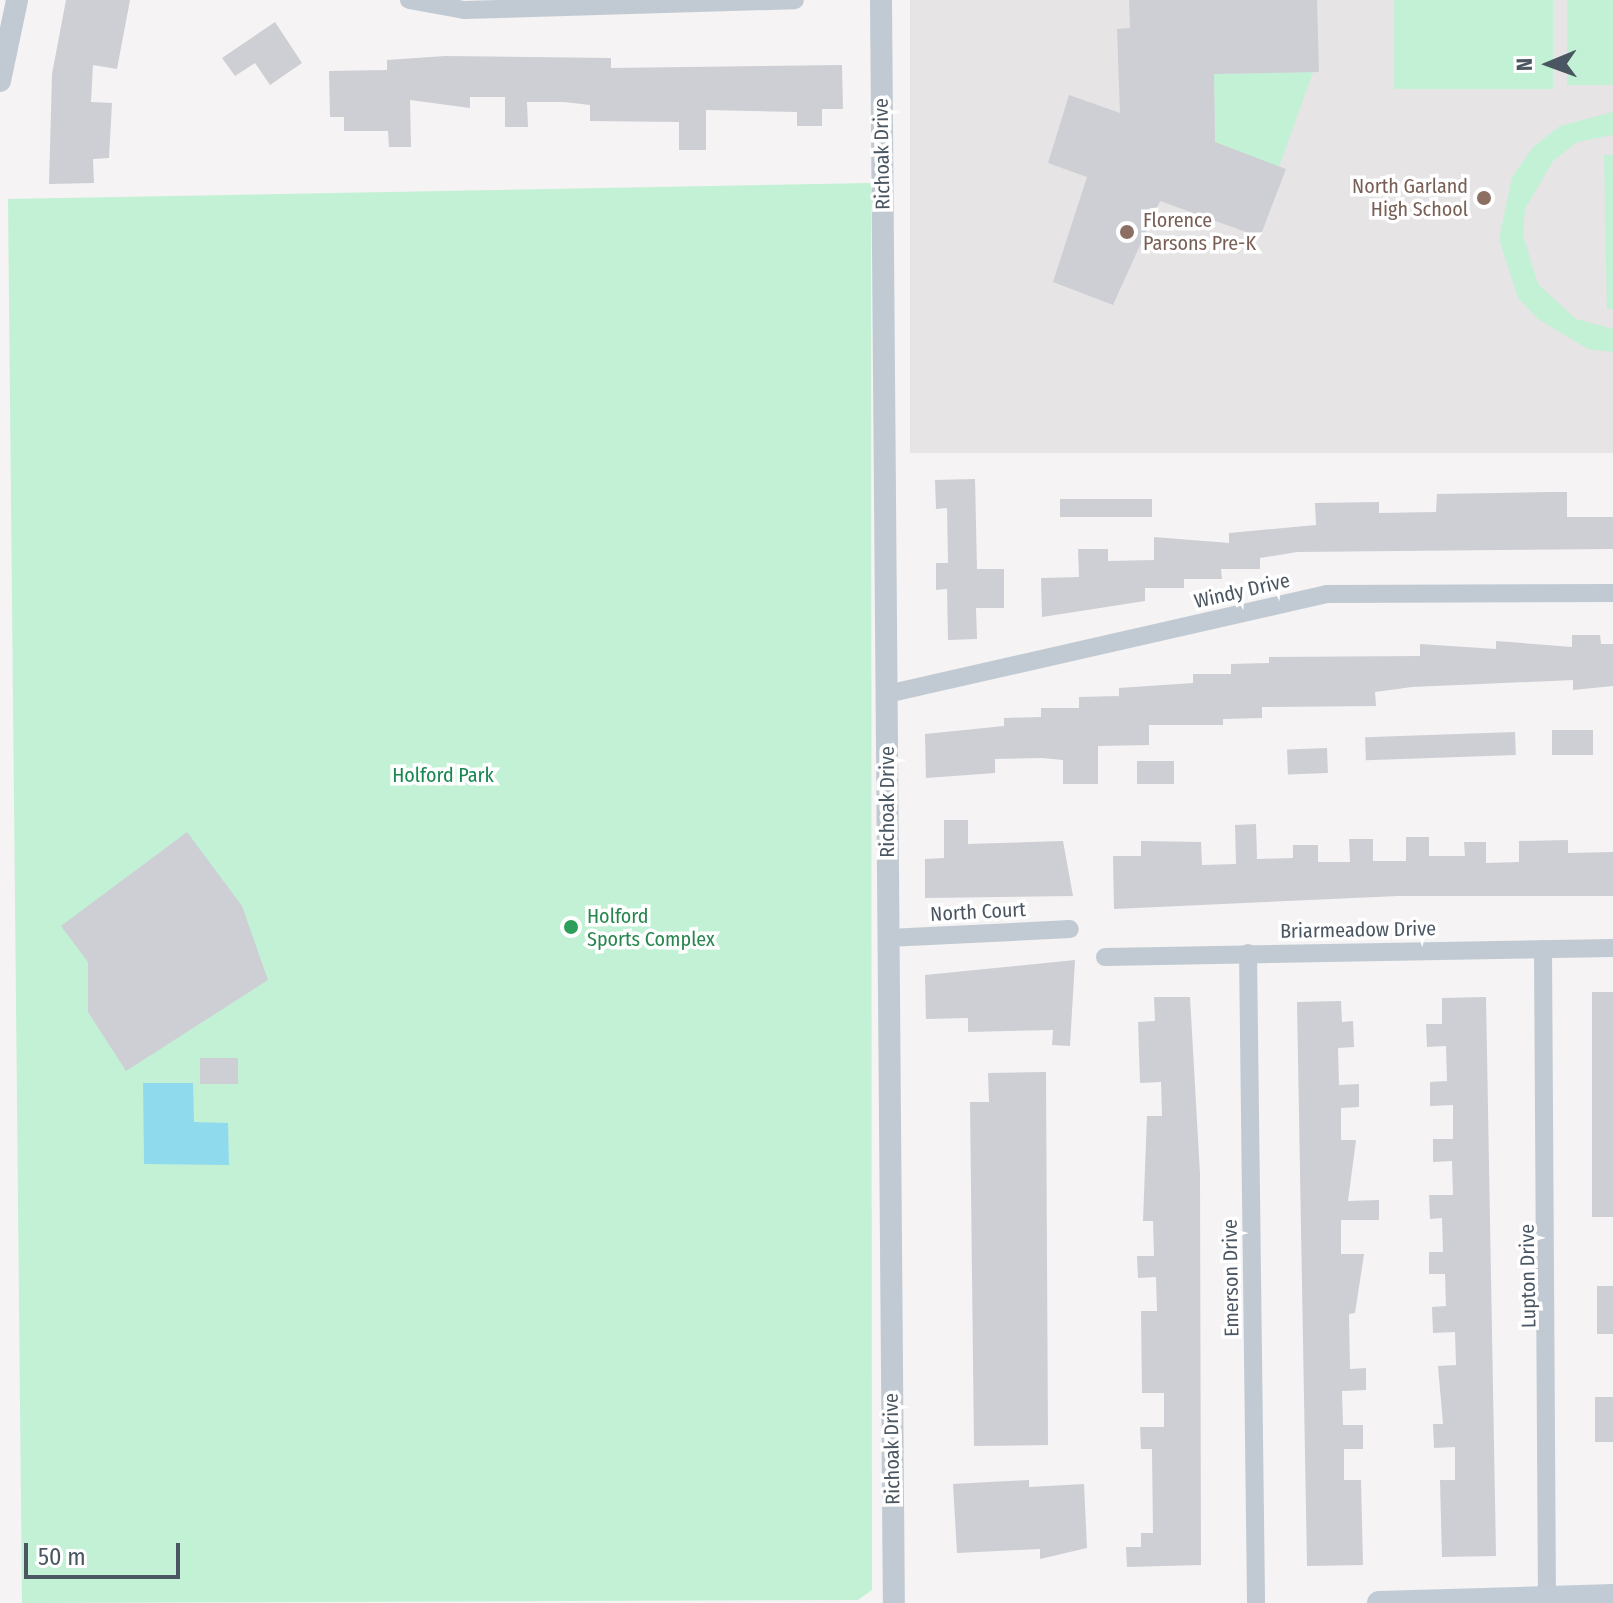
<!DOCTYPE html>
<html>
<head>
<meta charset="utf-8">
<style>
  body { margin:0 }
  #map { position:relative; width:1613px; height:1603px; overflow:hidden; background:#f5f3f3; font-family:"Fira Sans Condensed",sans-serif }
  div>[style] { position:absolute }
  .education>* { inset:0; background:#e6e4e5; transform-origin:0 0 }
  .green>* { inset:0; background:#c3f1d5; transform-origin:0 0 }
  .water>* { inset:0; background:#90daee }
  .building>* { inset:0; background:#cdcfd5; transform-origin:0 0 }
  .minor>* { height:18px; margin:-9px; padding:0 9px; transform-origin:9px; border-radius:9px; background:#c1cad2 }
  .tertiary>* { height:22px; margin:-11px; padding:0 11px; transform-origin:11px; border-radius:11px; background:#c1cad2 }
  .secondary>* { height:24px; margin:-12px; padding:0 12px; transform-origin:12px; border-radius:12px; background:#c1cbd6 }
  .dots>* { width:22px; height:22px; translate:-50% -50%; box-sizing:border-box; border:4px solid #fff; border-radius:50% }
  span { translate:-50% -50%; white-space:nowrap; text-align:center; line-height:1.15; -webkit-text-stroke:7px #fff; paint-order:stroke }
  .street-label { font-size:20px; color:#4a5661 }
  .education-label { font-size:20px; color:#785e54 }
  .right { translate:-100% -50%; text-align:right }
  .left { translate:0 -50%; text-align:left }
  .park-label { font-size:20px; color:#17864f }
  .leisure-label { font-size:20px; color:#27864d }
  .north { position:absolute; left:1509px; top:24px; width:80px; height:80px; -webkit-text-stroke:6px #fff; paint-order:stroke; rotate:269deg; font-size:22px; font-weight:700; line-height:32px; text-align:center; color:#4a5661 }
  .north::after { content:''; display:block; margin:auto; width:28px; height:36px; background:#4a5661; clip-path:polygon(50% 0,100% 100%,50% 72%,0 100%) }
  .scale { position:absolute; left:24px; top:1543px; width:156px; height:36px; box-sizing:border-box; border:4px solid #4a5661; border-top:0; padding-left:10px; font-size:24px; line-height:28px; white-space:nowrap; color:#4a5661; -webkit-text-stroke:6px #fff; paint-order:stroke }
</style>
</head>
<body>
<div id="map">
  <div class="education">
    <div style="left:910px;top:0;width:703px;height:453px"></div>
  </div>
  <div class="green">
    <div style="left:1394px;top:0;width:159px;height:89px"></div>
    <div style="left:1567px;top:0;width:46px;height:85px"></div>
    <div style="clip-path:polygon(1313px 72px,1279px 167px,1215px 142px,1214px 74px)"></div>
    <div style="clip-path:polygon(1613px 112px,1613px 135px,1577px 142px,1553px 161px,1525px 209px,1523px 235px,1538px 284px,1576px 319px,1613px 329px,1613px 352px,1588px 349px,1538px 319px,1518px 298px,1499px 239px,1512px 177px,1533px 147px,1560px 126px)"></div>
    <div style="clip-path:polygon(1604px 155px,1613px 155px,1613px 309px,1607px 309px)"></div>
    <div style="clip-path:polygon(871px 183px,872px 1590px,858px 1600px,22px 1603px,8px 199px)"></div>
  </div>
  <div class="water">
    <div style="clip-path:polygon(143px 1083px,193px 1083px,194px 1122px,228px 1123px,229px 1165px,144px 1164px)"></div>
  </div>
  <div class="building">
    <div style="clip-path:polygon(66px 0,130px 0,117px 69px,93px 65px,91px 102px,112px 103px,109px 158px,93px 159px,94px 183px,49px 184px,52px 74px)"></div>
    <div style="clip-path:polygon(1129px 0,1317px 0,1319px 72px,1214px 74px,1215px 142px,1286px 169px,1260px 237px,1160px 201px,1113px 305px,1053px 282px,1087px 177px,1048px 163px,1069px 95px,1120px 113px,1117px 29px,1130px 28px)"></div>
    <div style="clip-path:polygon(275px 22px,302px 63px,270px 85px,255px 63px,235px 76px,222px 58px)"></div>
    <div style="clip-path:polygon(445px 56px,611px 58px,611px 68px,842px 65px,843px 109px,822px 109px,822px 126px,797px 126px,797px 112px,706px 110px,706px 150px,679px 150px,679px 122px,590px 121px,590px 105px,564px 102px,527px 102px,528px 127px,505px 127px,505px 97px,470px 97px,470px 108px,410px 100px,411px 147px,389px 147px,388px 131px,344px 131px,344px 117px,330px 117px,329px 71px,387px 70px,387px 60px)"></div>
    <div style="clip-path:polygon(975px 479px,977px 569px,1004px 569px,1004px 608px,976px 608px,977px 639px,948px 640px,947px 589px,936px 590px,936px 563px,948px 563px,947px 508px,936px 509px,935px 480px)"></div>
    <div style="clip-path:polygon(1549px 492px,1567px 492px,1567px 517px,1613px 517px,1613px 549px,1297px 552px,1260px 558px,1260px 569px,1221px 569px,1222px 579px,1184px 579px,1184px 588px,1145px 588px,1145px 601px,1042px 617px,1041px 578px,1079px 577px,1078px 549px,1108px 549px,1108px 561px,1154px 560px,1154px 537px,1229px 543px,1229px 533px,1316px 525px,1315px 503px,1379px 502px,1379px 513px,1436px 512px,1437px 494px)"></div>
    <div style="left:1152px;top:499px;width:18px;height:92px;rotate:90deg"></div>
    <div style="clip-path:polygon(1572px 635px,1600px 635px,1601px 644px,1613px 644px,1613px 686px,1573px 690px,1573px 680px,1412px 687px,1375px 692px,1376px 706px,1262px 707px,1262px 718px,1223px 719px,1223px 725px,1149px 725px,1149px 745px,1098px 746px,1098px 784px,1063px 784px,1063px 760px,1042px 758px,995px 759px,995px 773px,926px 778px,925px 734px,1004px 726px,1004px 718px,1041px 717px,1041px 708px,1079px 708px,1079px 697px,1119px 696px,1119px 688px,1193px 683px,1193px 674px,1231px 674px,1231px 664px,1269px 663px,1269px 657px,1420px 656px,1420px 644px,1496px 649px,1496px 641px,1572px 647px)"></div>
    <div style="left:1593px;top:730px;width:25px;height:41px;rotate:90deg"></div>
    <div style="left:1515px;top:732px;width:23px;height:150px;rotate:88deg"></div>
    <div style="left:1327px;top:748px;width:25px;height:40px;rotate:88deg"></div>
    <div style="left:1137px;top:761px;width:37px;height:23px"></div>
    <div style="clip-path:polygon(944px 820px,968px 820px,968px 844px,1063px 841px,1073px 896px,925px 898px,925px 859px,944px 858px)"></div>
    <div style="clip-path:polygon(1256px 824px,1257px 859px,1293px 858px,1293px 845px,1318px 845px,1318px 862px,1350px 862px,1349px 839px,1373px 839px,1373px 861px,1406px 861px,1406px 837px,1429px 837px,1429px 856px,1465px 856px,1464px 842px,1486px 842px,1486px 863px,1519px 862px,1519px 841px,1568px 840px,1568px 853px,1613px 852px,1613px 896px,1398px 896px,1114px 909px,1113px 856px,1141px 856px,1141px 841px,1201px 842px,1202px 865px,1236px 864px,1235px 825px)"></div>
    <div style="clip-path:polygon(187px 832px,242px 906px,268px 980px,126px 1071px,88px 1012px,88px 962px,61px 926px)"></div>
    <div style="clip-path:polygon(1075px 960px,1070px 1046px,1052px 1045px,1053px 1030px,968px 1032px,968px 1018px,926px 1019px,925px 975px)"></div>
    <div style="left:1592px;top:992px;width:21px;height:225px"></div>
    <div style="clip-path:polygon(1154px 997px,1190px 997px,1200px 1174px,1201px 1565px,1127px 1567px,1126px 1547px,1141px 1547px,1141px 1533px,1153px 1533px,1152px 1449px,1141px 1449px,1140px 1427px,1164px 1427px,1164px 1393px,1142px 1393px,1141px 1311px,1157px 1311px,1156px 1277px,1138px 1278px,1137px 1256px,1154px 1256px,1153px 1221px,1143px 1221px,1147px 1116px,1162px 1116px,1161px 1082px,1140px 1083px,1138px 1022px,1155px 1021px)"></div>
    <div style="clip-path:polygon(1486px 997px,1496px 1556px,1442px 1557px,1440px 1480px,1455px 1480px,1455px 1447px,1434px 1448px,1433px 1424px,1443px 1424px,1438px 1366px,1456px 1365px,1455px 1332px,1433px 1333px,1432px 1307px,1446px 1306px,1445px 1274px,1429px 1274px,1429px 1252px,1443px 1252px,1442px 1218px,1430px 1219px,1429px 1195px,1453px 1195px,1452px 1161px,1433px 1162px,1433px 1139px,1453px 1139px,1453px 1105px,1430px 1106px,1430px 1082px,1447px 1081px,1446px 1046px,1427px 1047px,1426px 1024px,1442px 1024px,1442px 998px)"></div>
    <div style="clip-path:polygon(1341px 1001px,1342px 1022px,1353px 1021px,1354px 1047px,1338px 1048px,1339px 1085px,1359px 1084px,1359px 1107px,1341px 1108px,1341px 1140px,1356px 1140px,1348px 1201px,1379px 1200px,1379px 1220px,1341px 1220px,1341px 1254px,1364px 1254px,1355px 1313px,1349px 1314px,1350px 1369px,1366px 1368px,1366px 1390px,1342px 1391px,1343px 1425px,1363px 1425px,1363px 1449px,1344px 1449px,1344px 1480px,1361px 1480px,1363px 1565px,1307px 1566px,1297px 1002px)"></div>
    <div style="left:238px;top:1058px;width:26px;height:38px;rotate:90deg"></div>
    <div style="clip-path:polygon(1046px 1072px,1048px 1445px,974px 1446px,970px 1102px,989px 1102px,988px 1073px)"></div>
    <div style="left:1613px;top:1286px;width:48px;height:16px;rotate:90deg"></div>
    <div style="left:1595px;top:1397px;width:18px;height:45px"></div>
    <div style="clip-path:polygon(1029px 1480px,1029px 1487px,1084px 1484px,1087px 1548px,1040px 1559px,1040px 1549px,957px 1553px,953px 1484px)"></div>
  </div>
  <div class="minor">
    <div style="left:409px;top:0;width:56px;rotate:10.3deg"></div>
    <div style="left:464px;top:10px;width:331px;rotate:-1.7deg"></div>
    <div style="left:887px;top:694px;width:450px;rotate:-12.8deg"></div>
    <div style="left:1326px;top:594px;width:287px;rotate:-0.2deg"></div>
    <div style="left:888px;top:938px;width:182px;rotate:-2.8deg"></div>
    <div style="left:1543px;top:949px;width:654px;rotate:89.65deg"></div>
    <div style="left:1248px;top:953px;width:650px;rotate:89.29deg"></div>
    <div style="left:1105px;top:957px;width:508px;rotate:-1.01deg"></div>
  </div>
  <div class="tertiary">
    <div style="left:881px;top:0;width:1603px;rotate:89.54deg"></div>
    <div style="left:0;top:81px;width:83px;rotate:-78.1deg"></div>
  </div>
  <div class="secondary">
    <div style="left:1379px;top:1603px;width:234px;rotate:-1.7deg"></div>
  </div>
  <div class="dots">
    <div style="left:1484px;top:198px;background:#8d6e63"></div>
    <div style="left:1127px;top:232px;background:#8d6e63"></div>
    <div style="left:571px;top:927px;background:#2e9e5b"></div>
  </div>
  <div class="street-label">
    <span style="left:882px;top:154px;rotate:-91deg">Richoak Drive</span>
    <span style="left:1242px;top:591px;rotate:-13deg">Windy Drive</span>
    <span style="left:887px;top:802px;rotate:-90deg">Richoak Drive</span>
    <span style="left:978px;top:912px;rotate:-3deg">North Court</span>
    <span style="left:1358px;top:930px;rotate:-1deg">Briarmeadow Drive</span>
    <span style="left:1528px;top:1276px;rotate:-91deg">Lupton Drive</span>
    <span style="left:1231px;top:1278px;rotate:-91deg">Emerson Drive</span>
    <span style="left:892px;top:1449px;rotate:-91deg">Richoak Drive</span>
  </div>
  <div class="education-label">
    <span class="right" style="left:1468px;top:198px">North Garland<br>High School</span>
    <span class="left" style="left:1143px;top:232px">Florence<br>Parsons Pre-K</span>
  </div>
  <div class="park-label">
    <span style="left:443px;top:775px">Holford Park</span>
  </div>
  <div class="leisure-label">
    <span class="left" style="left:587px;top:928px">Holford<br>Sports Complex</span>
  </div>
  <div class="north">N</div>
  <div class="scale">50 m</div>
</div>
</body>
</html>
